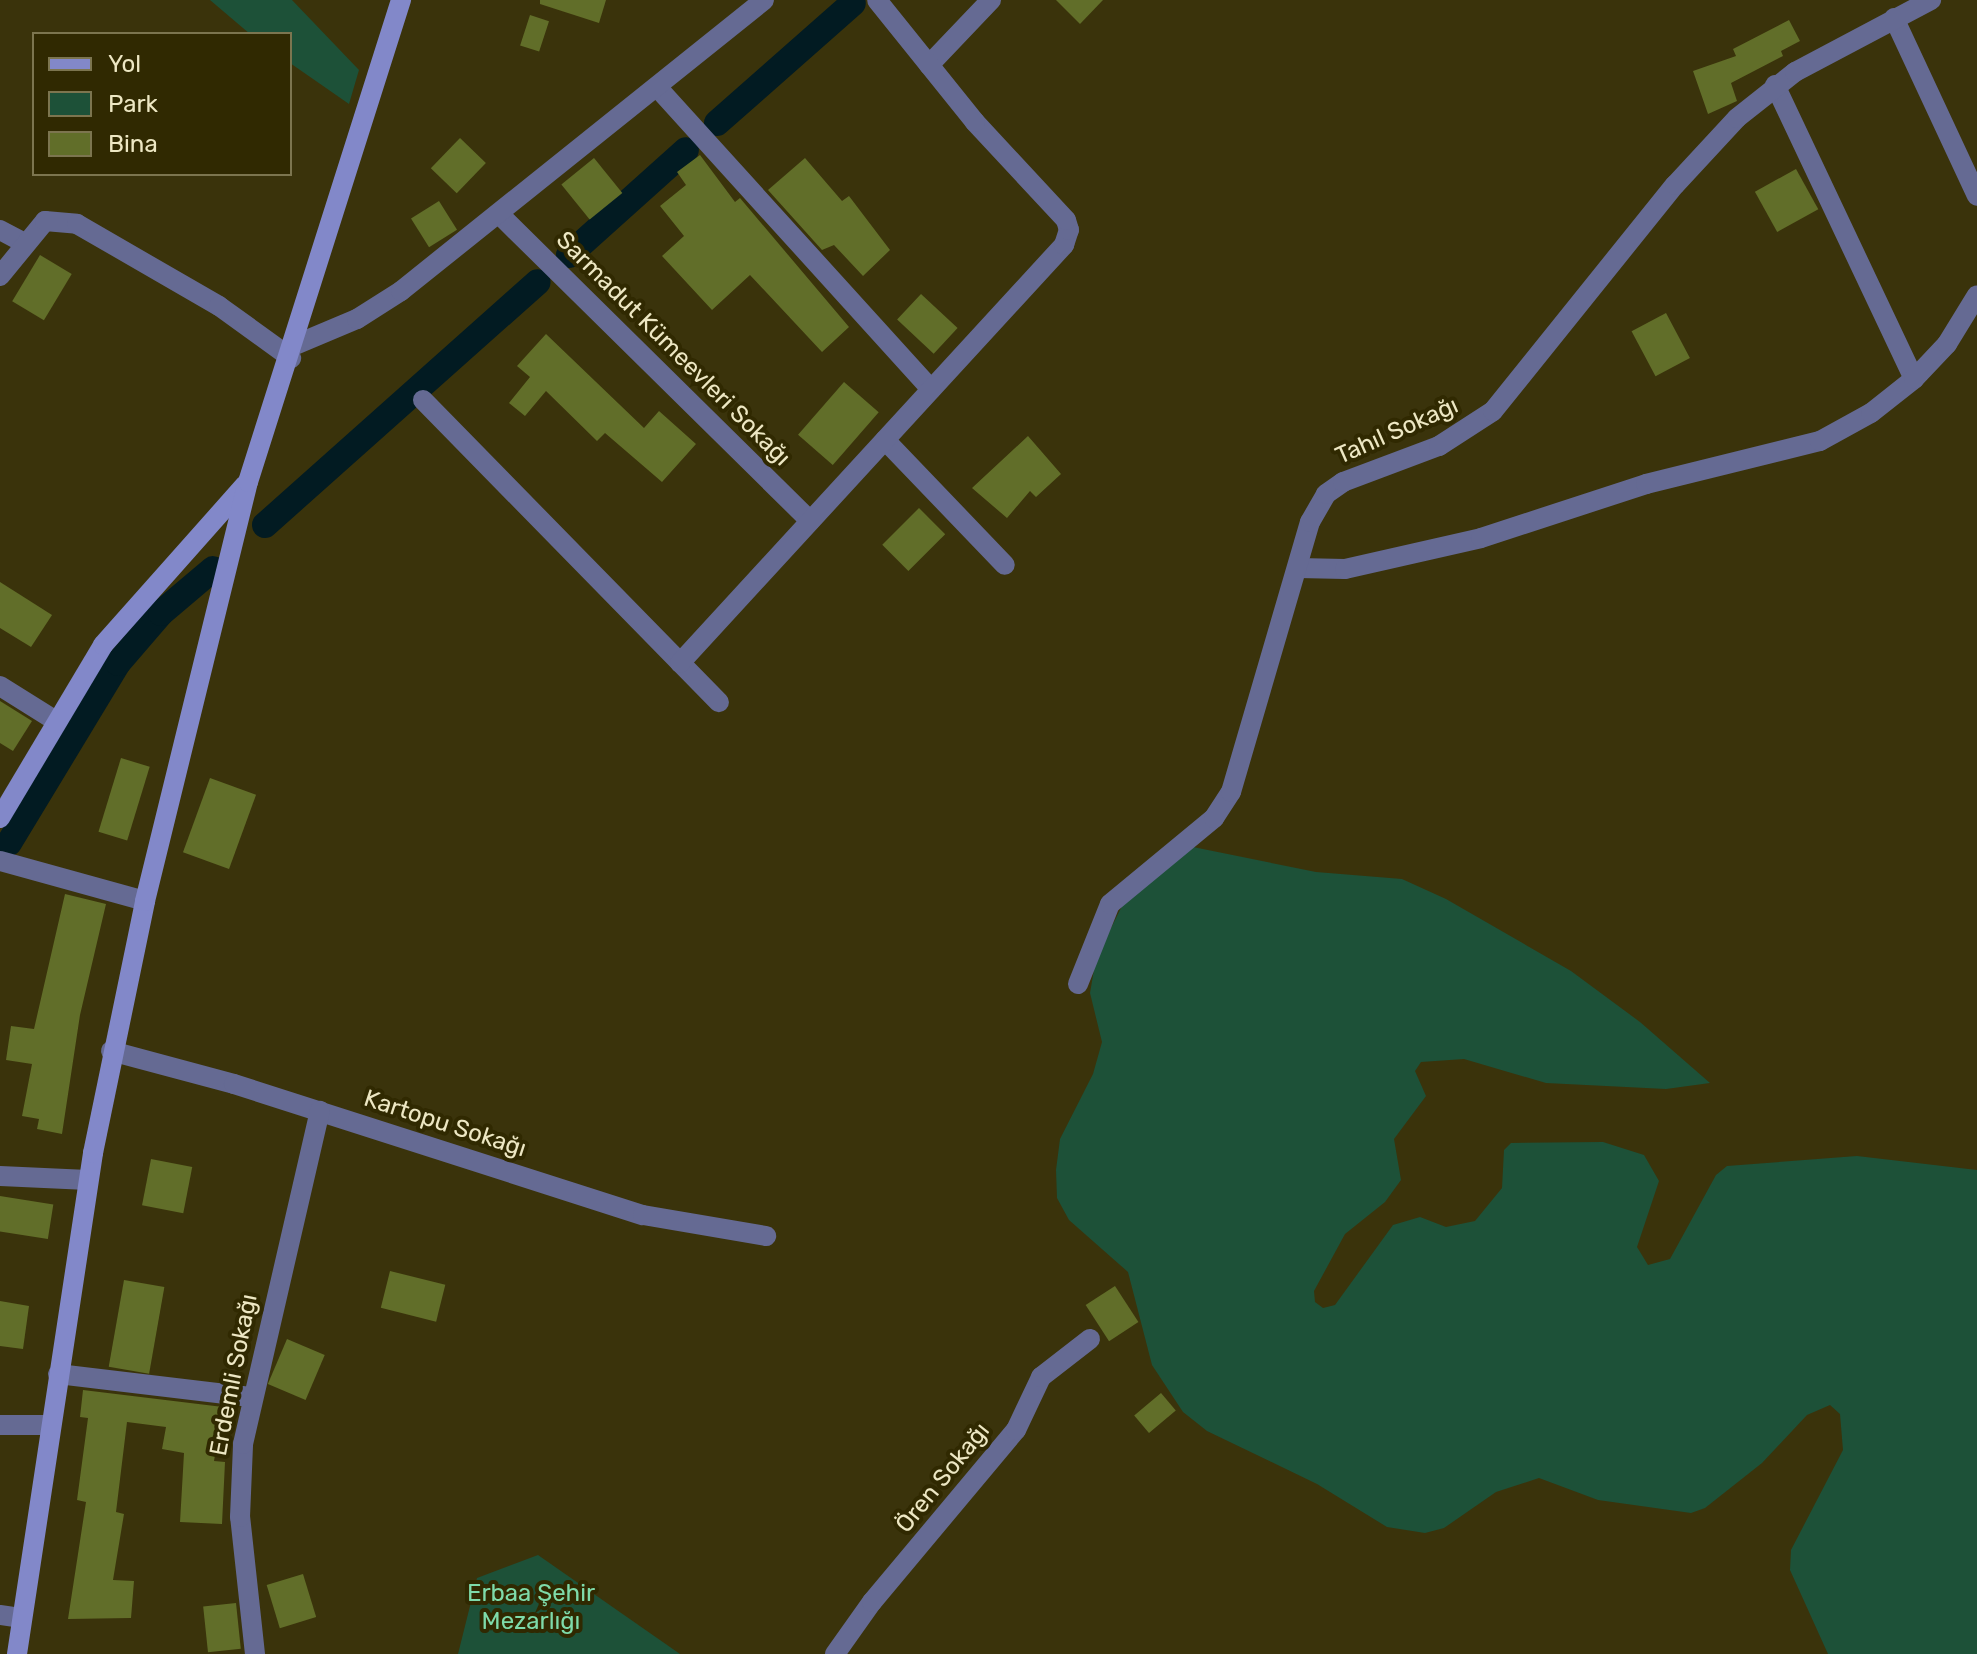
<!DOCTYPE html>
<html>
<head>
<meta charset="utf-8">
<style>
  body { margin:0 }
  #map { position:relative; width:1977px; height:1654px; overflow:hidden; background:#3a330b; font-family:Rubik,sans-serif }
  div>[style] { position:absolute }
  .green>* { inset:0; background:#1d5138 }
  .canal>* { height:26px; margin:-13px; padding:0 13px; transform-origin:13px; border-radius:13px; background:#021b22 }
  .building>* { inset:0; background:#616e29; transform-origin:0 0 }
  .street>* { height:20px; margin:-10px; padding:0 10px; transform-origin:10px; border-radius:10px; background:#656a93 }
  .secondary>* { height:20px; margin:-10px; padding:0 10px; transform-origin:10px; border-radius:10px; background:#8288c9 }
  span { translate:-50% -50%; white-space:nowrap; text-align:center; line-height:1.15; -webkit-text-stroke:8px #302901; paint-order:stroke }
  .street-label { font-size:24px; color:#ede7c3 }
  .park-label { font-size:24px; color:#7edbaa }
  .legend { position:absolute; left:32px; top:32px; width:260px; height:144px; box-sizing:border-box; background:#302901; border:2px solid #7c754f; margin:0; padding:10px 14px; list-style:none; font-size:24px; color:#ede7c3 }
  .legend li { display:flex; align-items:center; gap:16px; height:40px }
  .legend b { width:40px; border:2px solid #7c754f }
</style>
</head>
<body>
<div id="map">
  <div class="green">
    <div style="clip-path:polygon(210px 0,292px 0,359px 70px,349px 104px,290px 63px,290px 34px,250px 34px)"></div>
    <div style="clip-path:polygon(1193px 847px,1316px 872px,1402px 879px,1446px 899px,1571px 971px,1640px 1022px,1710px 1083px,1666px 1089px,1546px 1083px,1464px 1059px,1421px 1062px,1415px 1071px,1426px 1096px,1394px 1139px,1401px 1180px,1385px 1202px,1345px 1234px,1314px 1291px,1315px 1302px,1323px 1308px,1335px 1305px,1393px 1225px,1420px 1217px,1446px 1227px,1475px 1221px,1502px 1188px,1504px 1150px,1511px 1143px,1603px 1142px,1644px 1155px,1659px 1181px,1637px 1247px,1648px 1265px,1670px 1259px,1716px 1175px,1727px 1166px,1857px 1156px,1977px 1170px,1977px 1654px,1828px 1654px,1790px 1570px,1791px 1550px,1843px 1450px,1840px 1414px,1830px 1405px,1807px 1415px,1762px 1463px,1705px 1508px,1691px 1513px,1598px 1500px,1539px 1478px,1496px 1492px,1444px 1528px,1425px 1533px,1387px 1527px,1317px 1484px,1207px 1431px,1183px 1412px,1152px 1365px,1128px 1272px,1069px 1220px,1057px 1198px,1056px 1170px,1060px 1139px,1093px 1074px,1102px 1042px,1090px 993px,1096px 958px,1125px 900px)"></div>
    <div style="clip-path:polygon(538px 1555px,680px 1654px,458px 1654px,477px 1578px)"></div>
  </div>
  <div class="canal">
    <div style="left:717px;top:123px;width:181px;rotate:-41.4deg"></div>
    <div style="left:569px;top:255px;width:157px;rotate:-41.9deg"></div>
    <div style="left:265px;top:525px;width:365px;rotate:-41.7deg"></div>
    <div style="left:9px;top:843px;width:210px;rotate:-58.8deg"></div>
    <div style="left:118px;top:663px;width:66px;rotate:-49.3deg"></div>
    <div style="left:161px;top:613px;width:68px;rotate:-40.2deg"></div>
  </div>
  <div class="building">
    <div style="clip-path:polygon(540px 0,606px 0,599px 23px,540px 4px)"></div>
    <div style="clip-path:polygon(1056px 0,1103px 0,1080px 24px)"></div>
    <div style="left:530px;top:15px;width:20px;height:32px;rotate:18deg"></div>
    <div style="clip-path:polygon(1789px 20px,1800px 41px,1781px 51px,1783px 56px,1731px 83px,1737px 101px,1708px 114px,1693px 71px,1736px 56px,1733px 49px)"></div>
    <div style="left:460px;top:138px;width:36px;height:42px;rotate:44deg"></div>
    <div style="clip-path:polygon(700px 155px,735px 202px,740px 198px,849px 327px,822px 352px,750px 275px,712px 310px,662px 256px,684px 236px,660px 206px,686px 185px,677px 172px)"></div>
    <div style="left:594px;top:158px;width:45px;height:42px;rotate:51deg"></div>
    <div style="clip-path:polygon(805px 158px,842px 201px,849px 196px,890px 250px,863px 276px,834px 245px,822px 250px,768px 190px)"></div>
    <div style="left:1796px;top:169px;width:46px;height:47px;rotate:61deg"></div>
    <div style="left:439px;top:201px;width:34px;height:33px;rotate:58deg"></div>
    <div style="left:40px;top:255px;width:37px;height:54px;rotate:31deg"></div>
    <div style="left:921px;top:294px;width:50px;height:35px;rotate:43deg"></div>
    <div style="left:1666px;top:313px;width:51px;height:39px;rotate:62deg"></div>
    <div style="clip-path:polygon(546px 334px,644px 428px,659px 411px,696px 444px,662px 482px,605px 433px,597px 441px,546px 391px,525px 416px,509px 403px,530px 377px,517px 366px)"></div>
    <div style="left:844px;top:382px;width:46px;height:70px;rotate:41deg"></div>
    <div style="clip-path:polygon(1028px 436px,1061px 474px,1036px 497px,1030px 491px,1007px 518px,972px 488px)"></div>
    <div style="left:919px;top:508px;width:37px;height:52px;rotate:45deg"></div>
    <div style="clip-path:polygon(0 582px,52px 615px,31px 647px,0 628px)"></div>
    <div style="clip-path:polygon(0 701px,32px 721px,13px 751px,0 743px)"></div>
    <div style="left:121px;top:758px;width:30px;height:77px;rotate:17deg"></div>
    <div style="left:210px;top:778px;width:49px;height:79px;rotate:20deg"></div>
    <div style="clip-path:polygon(65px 894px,106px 904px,80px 1015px,62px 1134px,37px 1129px,39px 1119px,22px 1116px,32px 1064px,6px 1060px,11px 1026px,34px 1029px)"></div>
    <div style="left:151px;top:1159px;width:42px;height:47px;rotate:11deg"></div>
    <div style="left:0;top:1196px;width:54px;height:35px;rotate:9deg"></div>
    <div style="left:390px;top:1271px;width:57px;height:38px;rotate:14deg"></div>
    <div style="left:124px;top:1280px;width:41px;height:88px;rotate:10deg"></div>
    <div style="left:1115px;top:1286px;width:43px;height:35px;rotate:57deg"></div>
    <div style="clip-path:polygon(0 1301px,29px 1306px,23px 1349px,0 1346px)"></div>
    <div style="left:287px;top:1339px;width:41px;height:49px;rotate:23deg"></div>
    <div style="clip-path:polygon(83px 1390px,223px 1407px,214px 1461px,225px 1462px,222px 1524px,180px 1522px,184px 1453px,162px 1449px,166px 1427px,127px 1422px,116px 1512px,124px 1514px,113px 1580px,134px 1581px,131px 1618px,68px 1619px,86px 1502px,77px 1500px,88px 1418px,80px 1417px)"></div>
    <div style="left:1161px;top:1393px;width:23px;height:35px;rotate:50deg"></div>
    <div style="left:303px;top:1574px;width:45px;height:38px;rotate:73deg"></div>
    <div style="left:236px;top:1603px;width:46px;height:33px;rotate:84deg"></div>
  </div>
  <div class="street">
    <div style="left:1894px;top:18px;width:196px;rotate:65deg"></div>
    <div style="left:929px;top:65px;width:90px;rotate:-46.4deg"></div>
    <div style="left:1775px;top:85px;width:325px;rotate:64.7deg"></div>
    <div style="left:657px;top:87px;width:408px;rotate:47.8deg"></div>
    <div style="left:499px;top:214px;width:437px;rotate:44.6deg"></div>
    <div style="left:0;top:230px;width:27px;rotate:28deg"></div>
    <div style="left:0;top:276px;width:71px;rotate:-50.7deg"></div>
    <div style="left:45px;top:221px;width:32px;rotate:5deg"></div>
    <div style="left:77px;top:224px;width:164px;rotate:30deg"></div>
    <div style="left:219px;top:306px;width:89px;rotate:35.8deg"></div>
    <div style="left:295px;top:345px;width:67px;rotate:-22.8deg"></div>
    <div style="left:357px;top:319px;width:52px;rotate:-32.5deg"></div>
    <div style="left:401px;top:291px;width:465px;rotate:-38.7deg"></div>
    <div style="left:423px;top:400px;width:423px;rotate:45.6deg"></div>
    <div style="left:885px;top:440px;width:173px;rotate:46.2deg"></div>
    <div style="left:1298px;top:568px;width:47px;rotate:1.2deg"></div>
    <div style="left:1345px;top:569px;width:139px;rotate:-12.8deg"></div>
    <div style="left:1481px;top:538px;width:174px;rotate:-18.1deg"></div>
    <div style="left:1646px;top:484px;width:179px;rotate:-13.9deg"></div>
    <div style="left:1820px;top:441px;width:58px;rotate:-28.8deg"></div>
    <div style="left:1871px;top:413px;width:55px;rotate:-38.3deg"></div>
    <div style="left:1914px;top:379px;width:48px;rotate:-46.7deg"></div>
    <div style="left:1947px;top:344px;width:57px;rotate:-58.5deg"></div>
    <div style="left:680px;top:663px;width:568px;rotate:-47.43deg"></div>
    <div style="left:1064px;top:245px;width:16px;rotate:-72deg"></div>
    <div style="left:1069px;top:230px;width:10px;rotate:-107deg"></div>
    <div style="left:1066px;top:220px;width:134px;rotate:-132.9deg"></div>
    <div style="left:975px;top:122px;width:156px;rotate:-128.8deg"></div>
    <div style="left:0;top:686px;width:66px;rotate:32deg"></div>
    <div style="left:0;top:861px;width:150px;rotate:15.4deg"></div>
    <div style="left:1078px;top:984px;width:86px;rotate:-68.2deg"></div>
    <div style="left:1110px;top:904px;width:135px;rotate:-39.6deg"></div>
    <div style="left:1214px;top:818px;width:31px;rotate:-57deg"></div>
    <div style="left:1231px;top:792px;width:281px;rotate:-73.7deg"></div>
    <div style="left:1310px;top:522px;width:32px;rotate:-60deg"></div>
    <div style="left:1326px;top:494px;width:21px;rotate:-35deg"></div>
    <div style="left:1343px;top:482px;width:103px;rotate:-20.6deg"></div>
    <div style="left:1439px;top:446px;width:64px;rotate:-32.9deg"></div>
    <div style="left:1493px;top:411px;width:290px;rotate:-51.2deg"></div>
    <div style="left:1675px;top:185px;width:91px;rotate:-47.2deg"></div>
    <div style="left:1737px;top:118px;width:74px;rotate:-38.4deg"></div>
    <div style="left:1795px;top:72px;width:154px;rotate:-27.9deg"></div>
    <div style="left:111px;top:1051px;width:127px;rotate:15deg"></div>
    <div style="left:234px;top:1084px;width:429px;rotate:17.8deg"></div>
    <div style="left:643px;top:1215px;width:125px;rotate:9.7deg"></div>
    <div style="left:0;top:1176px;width:88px;rotate:2.6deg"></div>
    <div style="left:58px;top:1374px;width:194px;rotate:6.8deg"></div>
    <div style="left:0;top:1425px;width:49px"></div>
    <div style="left:0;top:1615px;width:22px;rotate:8deg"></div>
    <div style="left:255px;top:1654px;width:138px;rotate:-96.2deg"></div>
    <div style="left:240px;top:1517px;width:73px;rotate:-87.6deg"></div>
    <div style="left:243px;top:1444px;width:342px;rotate:-77deg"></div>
    <div style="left:835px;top:1654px;width:64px;rotate:-54.6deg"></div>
    <div style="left:872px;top:1602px;width:224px;rotate:-50.1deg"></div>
    <div style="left:1016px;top:1430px;width:59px;rotate:-64.7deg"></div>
    <div style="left:1041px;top:1377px;width:62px;rotate:-37.8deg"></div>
  </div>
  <div class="secondary">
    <div style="left:0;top:818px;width:201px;rotate:-59.2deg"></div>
    <div style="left:103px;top:645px;width:214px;rotate:-48.4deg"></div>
    <div style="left:17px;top:1654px;width:507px;rotate:-81.37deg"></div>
    <div style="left:93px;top:1153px;width:257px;rotate:-78.3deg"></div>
    <div style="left:145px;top:901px;width:431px;rotate:-76.2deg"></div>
    <div style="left:248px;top:482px;width:506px;rotate:-72.39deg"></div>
  </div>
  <div class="street-label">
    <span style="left:673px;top:349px;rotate:45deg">Sarmadut Kümeevleri Sokağı</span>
    <span style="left:1397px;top:431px;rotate:-24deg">Tahıl Sokağı</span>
    <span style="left:445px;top:1124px;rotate:18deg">Kartopu Sokağı</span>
    <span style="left:234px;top:1375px;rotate:-79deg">Erdemli Sokağı</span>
    <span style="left:943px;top:1478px;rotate:-51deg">Ören Sokağı</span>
  </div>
  <div class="park-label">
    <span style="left:531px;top:1608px">Erbaa Şehir<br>Mezarlığı</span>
  </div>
  <ul class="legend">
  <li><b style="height:10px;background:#8288c9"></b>Yol</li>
  <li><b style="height:22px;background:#1d5138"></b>Park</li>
  <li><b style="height:22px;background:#616e29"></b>Bina</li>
  </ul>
</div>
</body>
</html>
